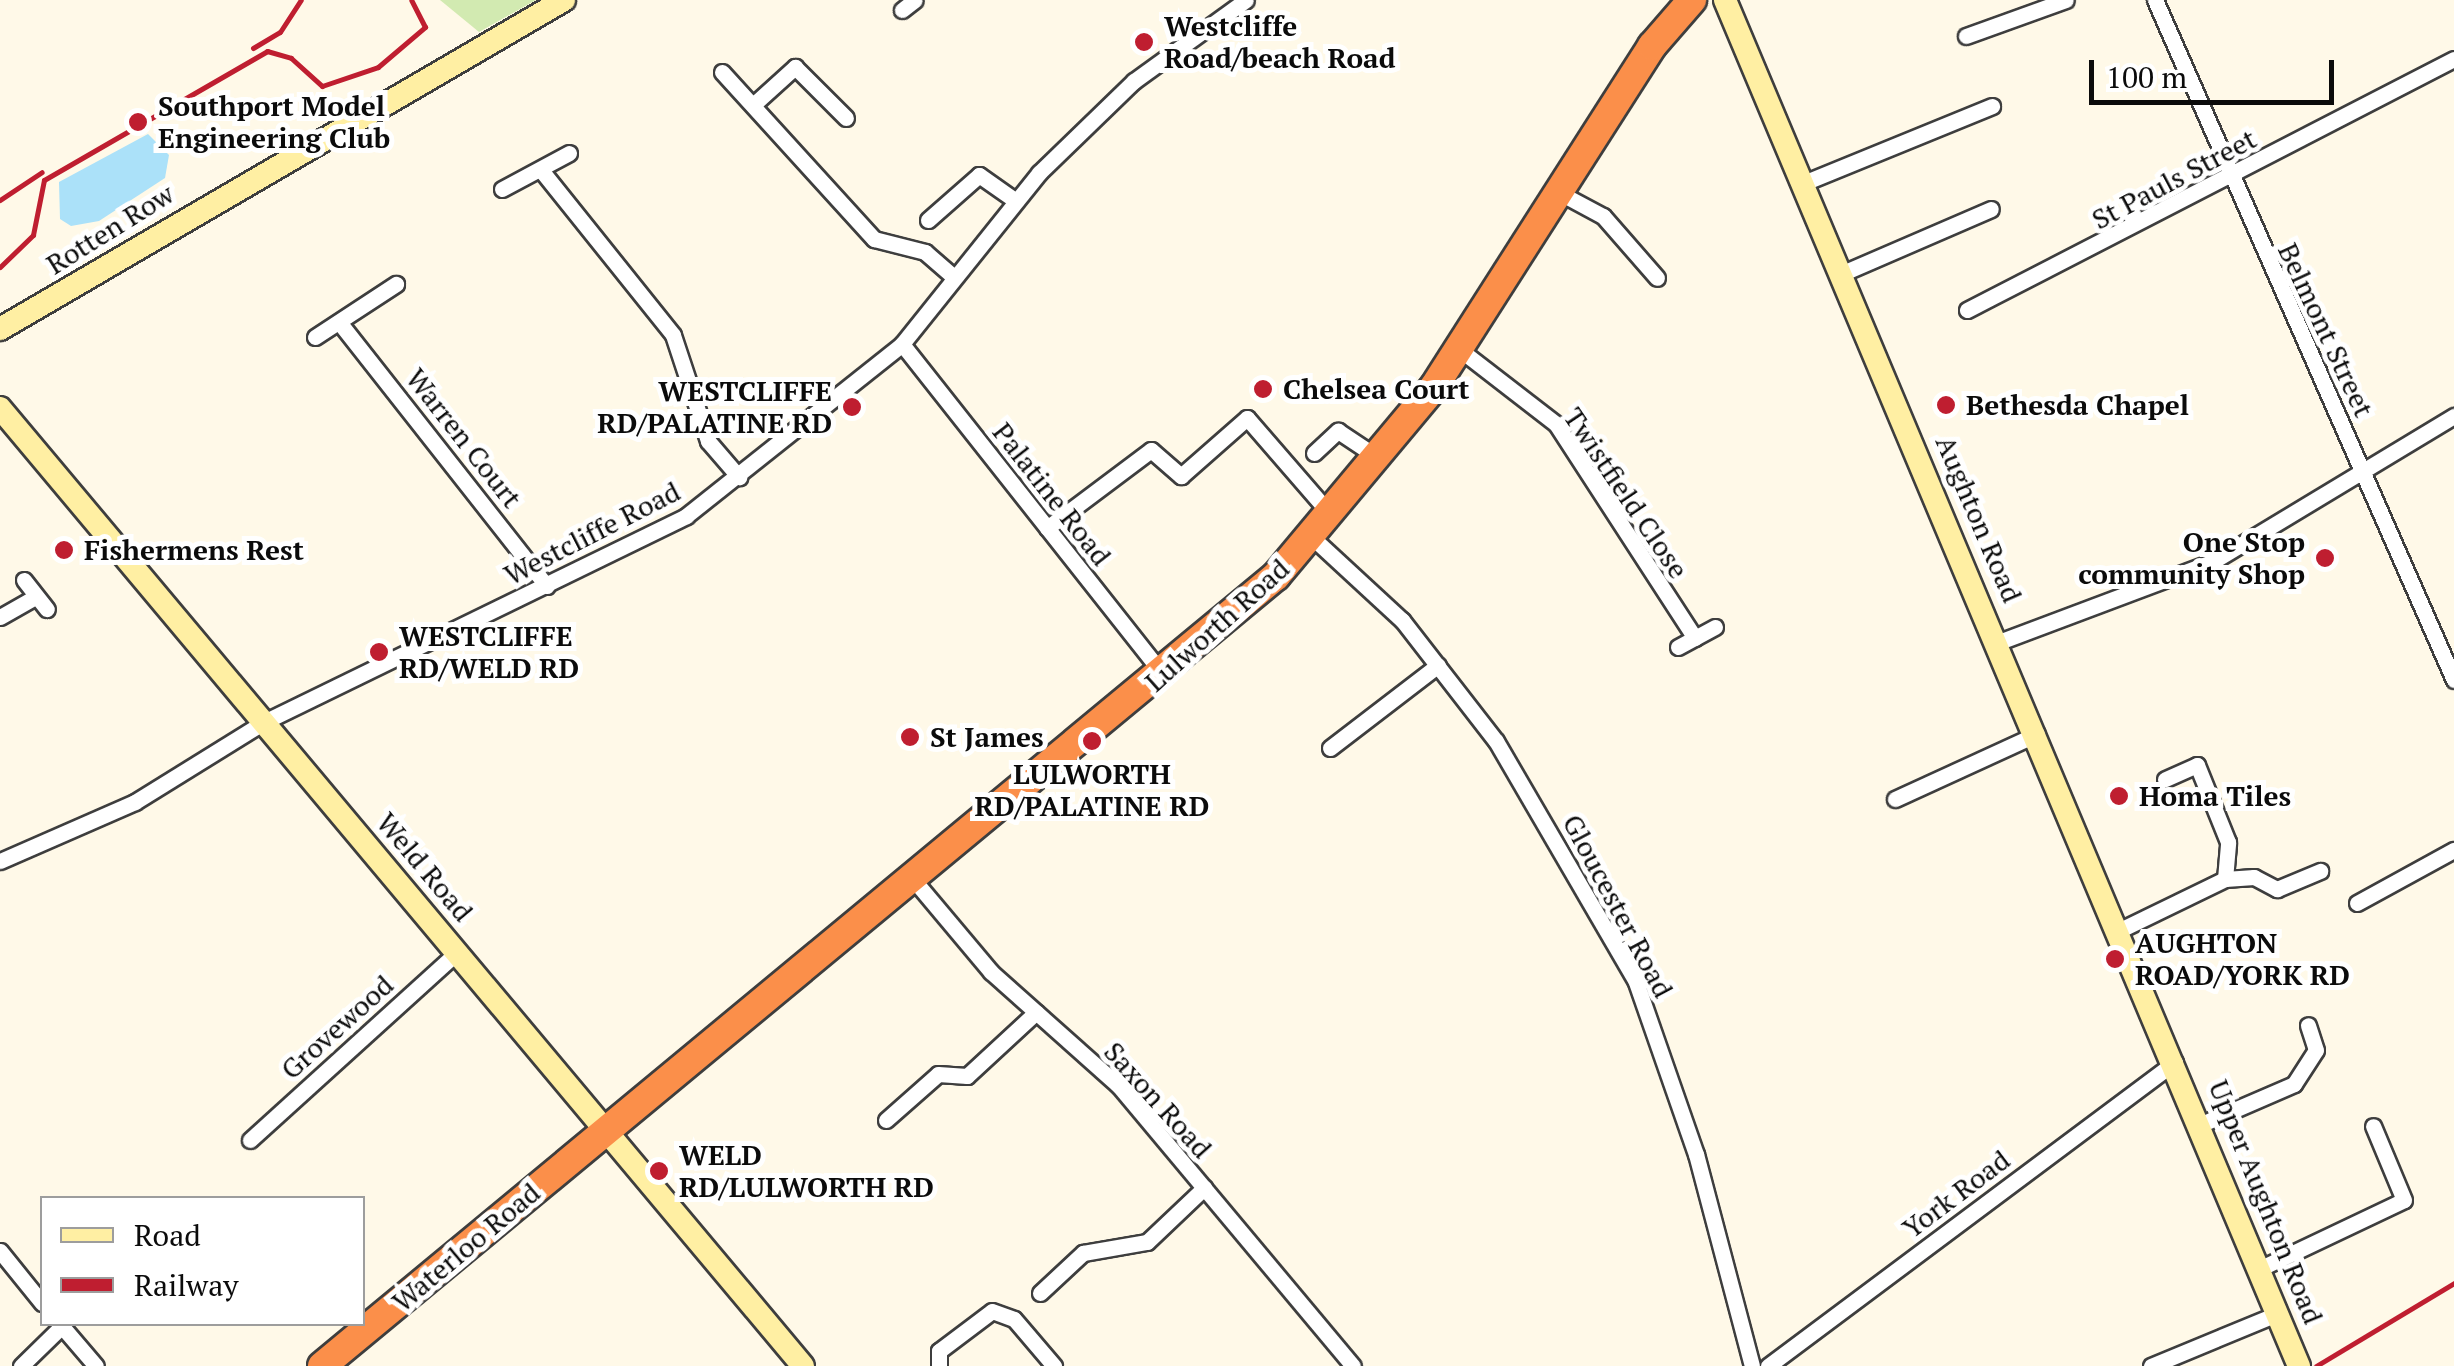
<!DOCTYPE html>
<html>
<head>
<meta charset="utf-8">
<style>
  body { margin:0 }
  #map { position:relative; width:2454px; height:1366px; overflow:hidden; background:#fff9e8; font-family:"PT Serif",serif }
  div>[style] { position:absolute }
  .green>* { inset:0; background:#d2eab1 }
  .water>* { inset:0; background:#abe1f9 }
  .roads { filter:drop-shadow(2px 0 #3e3e3e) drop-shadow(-2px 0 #3e3e3e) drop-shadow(0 2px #3e3e3e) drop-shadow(0 -2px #3e3e3e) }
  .street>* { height:15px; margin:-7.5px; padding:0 7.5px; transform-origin:7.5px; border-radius:7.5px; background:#fff }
  .secondary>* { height:22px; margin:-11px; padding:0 11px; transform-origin:11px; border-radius:11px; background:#ffefa3 }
  .highway>* { height:28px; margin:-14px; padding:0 14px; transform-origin:14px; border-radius:14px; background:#fb8f4a }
  .rail>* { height:5px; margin:-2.5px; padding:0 2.5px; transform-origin:2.5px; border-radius:2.5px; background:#bf1e30 }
  .dots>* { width:28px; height:28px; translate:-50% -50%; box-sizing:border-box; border:5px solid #fff; border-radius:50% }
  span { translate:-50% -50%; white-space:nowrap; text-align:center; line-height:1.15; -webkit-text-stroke:10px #fff; paint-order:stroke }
  .poi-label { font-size:28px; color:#0b0b0b; font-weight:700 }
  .left { translate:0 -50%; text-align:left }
  .right { translate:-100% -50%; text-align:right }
  .street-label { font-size:28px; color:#0b0b0b }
  .legend { position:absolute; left:40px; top:1196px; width:325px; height:130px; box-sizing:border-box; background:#fff; border:2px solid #9d9d9d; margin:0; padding:12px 18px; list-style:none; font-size:30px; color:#0b0b0b }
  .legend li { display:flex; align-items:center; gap:20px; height:50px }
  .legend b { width:50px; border:2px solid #9d9d9d }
  .scale { position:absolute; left:2089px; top:60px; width:245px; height:45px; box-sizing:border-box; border:5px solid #0b0b0b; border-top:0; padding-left:12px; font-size:30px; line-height:35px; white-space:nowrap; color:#0b0b0b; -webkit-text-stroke:8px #fff; paint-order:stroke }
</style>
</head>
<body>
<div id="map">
  <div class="green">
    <div style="clip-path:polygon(440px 0,536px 0,479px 32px)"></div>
  </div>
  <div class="water">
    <div style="clip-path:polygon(148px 134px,169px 155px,165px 178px,99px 221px,71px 226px,60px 219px,59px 182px)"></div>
  </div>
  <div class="roads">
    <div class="street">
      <div style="left:2155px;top:0;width:743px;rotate:66.26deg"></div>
      <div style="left:902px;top:10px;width:16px;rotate:-38deg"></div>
      <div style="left:1966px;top:36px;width:106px;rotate:-19.8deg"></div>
      <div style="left:722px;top:72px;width:226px;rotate:47.7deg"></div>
      <div style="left:874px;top:239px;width:53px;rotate:14.3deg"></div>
      <div style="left:925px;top:252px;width:37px;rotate:41deg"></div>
      <div style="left:753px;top:105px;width:57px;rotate:-42.1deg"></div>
      <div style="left:795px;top:67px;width:72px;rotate:45deg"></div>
      <div style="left:541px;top:170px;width:211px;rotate:51.3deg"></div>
      <div style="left:673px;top:335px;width:112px;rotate:71.7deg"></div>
      <div style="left:708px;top:441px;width:48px;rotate:49.3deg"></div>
      <div style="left:1806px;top:182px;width:201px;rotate:-22.2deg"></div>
      <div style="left:502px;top:189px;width:76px;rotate:-28.2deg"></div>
      <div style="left:1558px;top:192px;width:51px;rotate:28.1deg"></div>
      <div style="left:1603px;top:216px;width:82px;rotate:48.9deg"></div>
      <div style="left:928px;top:220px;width:68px;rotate:-41.4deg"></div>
      <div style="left:979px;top:175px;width:45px;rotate:35.1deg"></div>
      <div style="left:1843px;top:273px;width:161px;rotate:-23.4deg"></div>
      <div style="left:1967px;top:310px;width:548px;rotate:-27.27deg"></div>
      <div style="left:339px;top:322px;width:336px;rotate:51.8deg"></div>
      <div style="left:315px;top:337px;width:97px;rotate:-33.2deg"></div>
      <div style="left:902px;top:344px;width:422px;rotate:51.7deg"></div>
      <div style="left:1459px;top:349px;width:123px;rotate:37.7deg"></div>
      <div style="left:1556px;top:424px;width:255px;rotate:57deg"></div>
      <div style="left:1314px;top:453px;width:33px;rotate:-43deg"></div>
      <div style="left:1338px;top:431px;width:47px;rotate:33.7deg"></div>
      <div style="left:1047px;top:528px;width:130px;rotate:-36.9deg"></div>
      <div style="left:1151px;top:450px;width:40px;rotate:41deg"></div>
      <div style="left:1181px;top:476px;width:88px;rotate:-41.3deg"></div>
      <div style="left:1247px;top:418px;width:128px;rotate:49.1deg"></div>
      <div style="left:1313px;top:538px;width:121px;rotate:42.7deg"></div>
      <div style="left:1402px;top:620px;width:153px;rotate:52.2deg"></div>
      <div style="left:1496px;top:741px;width:279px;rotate:59.8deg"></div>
      <div style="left:1636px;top:982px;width:182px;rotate:70.8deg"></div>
      <div style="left:1696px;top:1154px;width:219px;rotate:75.2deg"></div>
      <div style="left:24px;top:580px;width:37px;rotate:52deg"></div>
      <div style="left:0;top:617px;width:40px;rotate:-29.7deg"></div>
      <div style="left:1999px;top:642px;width:228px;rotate:-20.6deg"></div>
      <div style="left:2212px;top:562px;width:283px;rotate:-31.1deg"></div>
      <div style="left:1678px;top:647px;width:42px;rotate:-28.4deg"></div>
      <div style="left:1330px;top:748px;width:136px;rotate:-37.5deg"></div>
      <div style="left:1895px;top:799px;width:156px;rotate:-24.6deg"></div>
      <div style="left:0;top:861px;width:147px;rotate:-23.6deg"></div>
      <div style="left:135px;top:802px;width:152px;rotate:-31.8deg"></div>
      <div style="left:264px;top:722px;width:470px;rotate:-26deg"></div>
      <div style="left:686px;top:516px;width:276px;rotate:-38.5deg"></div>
      <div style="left:902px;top:344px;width:219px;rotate:-51.3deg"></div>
      <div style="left:1039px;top:173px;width:132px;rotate:-44.1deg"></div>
      <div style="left:1134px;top:81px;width:138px;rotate:-35.9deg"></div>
      <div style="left:913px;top:879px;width:121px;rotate:50deg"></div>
      <div style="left:991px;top:972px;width:170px;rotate:41.7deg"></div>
      <div style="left:1118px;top:1085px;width:366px;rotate:50.1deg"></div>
      <div style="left:2225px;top:879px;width:29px;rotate:-4deg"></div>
      <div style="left:2254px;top:877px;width:26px;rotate:28deg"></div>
      <div style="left:2277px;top:889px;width:47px;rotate:-22.7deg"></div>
      <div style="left:2357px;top:903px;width:111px;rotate:-28.7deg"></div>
      <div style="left:2118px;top:931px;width:119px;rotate:-25.9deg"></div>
      <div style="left:2225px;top:879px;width:37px;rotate:-85deg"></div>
      <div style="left:2228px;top:842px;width:83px;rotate:-111.9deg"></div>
      <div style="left:2197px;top:765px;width:35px;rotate:156deg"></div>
      <div style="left:886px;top:1120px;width:69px;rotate:-41.5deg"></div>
      <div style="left:938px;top:1074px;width:29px;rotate:4deg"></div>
      <div style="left:967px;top:1076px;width:94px;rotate:-42.8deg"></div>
      <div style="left:2204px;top:1123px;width:98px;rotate:-23.4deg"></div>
      <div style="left:2294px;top:1084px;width:40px;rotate:-57.1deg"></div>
      <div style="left:2316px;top:1050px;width:26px;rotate:-108deg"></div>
      <div style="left:250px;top:1140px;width:280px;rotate:-42.2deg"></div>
      <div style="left:0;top:1251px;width:67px;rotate:51.1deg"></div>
      <div style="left:2261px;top:1268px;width:158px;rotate:-25.4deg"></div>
      <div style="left:2404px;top:1200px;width:80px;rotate:-112.7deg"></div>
      <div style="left:1040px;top:1293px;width:59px;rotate:-42.9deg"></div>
      <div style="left:1083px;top:1253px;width:65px;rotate:-9.8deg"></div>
      <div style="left:1147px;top:1242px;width:79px;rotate:-43.5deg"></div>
      <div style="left:60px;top:1324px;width:55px;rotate:49.4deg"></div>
      <div style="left:21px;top:1366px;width:57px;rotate:-44.3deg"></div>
      <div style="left:939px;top:1366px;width:15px;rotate:-90deg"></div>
      <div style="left:939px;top:1351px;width:66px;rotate:-37deg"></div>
      <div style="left:992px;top:1311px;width:23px;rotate:20deg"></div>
      <div style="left:1014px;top:1319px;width:62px;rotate:49.6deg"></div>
      <div style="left:1768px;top:1366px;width:508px;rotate:-36.76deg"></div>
      <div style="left:2151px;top:1366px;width:139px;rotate:-22.5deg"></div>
    </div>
    <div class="secondary">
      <div style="left:1725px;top:0;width:1482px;rotate:67.21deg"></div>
      <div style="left:0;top:329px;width:653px;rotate:-30.26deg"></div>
      <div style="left:0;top:408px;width:1250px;rotate:50.03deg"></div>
    </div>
    <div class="highway">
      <div style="left:322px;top:1366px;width:1239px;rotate:-39.63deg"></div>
      <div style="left:1276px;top:576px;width:246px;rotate:-50.1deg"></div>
      <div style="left:1434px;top:387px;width:405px;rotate:-57.4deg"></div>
      <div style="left:1652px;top:46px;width:61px;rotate:-49deg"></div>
    </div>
  </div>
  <div class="rail">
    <div style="left:253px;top:48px;width:31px;rotate:-31deg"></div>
    <div style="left:280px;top:32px;width:38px;rotate:-57deg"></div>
    <div style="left:0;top:200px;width:50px;rotate:-33.7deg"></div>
    <div style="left:0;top:267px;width:46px;rotate:-44.1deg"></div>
    <div style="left:33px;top:235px;width:56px;rotate:-78.7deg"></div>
    <div style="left:44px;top:180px;width:258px;rotate:-30deg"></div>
    <div style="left:267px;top:51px;width:25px;rotate:16deg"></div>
    <div style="left:291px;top:58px;width:42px;rotate:42.1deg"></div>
    <div style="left:322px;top:86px;width:59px;rotate:-18.7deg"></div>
    <div style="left:378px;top:67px;width:62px;rotate:-40.4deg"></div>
    <div style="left:425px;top:27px;width:30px;rotate:-117deg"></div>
    <div style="left:2316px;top:1366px;width:161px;rotate:-31deg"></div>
  </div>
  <div class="dots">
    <div style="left:1144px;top:42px;background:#bf1e30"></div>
    <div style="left:138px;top:122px;background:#bf1e30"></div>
    <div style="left:1263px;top:389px;background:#bf1e30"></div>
    <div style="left:1946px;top:405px;background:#bf1e30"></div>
    <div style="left:852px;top:407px;background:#bf1e30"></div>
    <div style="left:64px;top:550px;background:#bf1e30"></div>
    <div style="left:2325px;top:558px;background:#bf1e30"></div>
    <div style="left:379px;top:652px;background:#bf1e30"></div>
    <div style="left:910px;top:737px;background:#bf1e30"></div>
    <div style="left:1092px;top:741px;background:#bf1e30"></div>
    <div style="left:2119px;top:796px;background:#bf1e30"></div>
    <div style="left:2115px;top:959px;background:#bf1e30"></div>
    <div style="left:659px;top:1171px;background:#bf1e30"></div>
  </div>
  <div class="poi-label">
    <span class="left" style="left:1164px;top:42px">Westcliffe<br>Road/beach Road</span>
    <span class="left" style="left:158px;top:122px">Southport Model<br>Engineering Club</span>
    <span class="left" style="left:1283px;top:389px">Chelsea Court</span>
    <span class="right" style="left:832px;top:407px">WESTCLIFFE<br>RD/PALATINE RD</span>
    <span class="left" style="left:1966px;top:405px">Bethesda Chapel</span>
    <span class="right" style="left:2305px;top:558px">One Stop<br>community Shop</span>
    <span class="left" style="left:84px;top:550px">Fishermens Rest</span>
    <span class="left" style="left:399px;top:652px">WESTCLIFFE<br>RD/WELD RD</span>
    <span class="left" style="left:930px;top:737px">St James</span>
    <span style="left:1092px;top:790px">LULWORTH<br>RD/PALATINE RD</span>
    <span class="left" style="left:2139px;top:796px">Homa Tiles</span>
    <span class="left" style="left:2135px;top:959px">AUGHTON<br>ROAD/YORK RD</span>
    <span class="left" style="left:679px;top:1171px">WELD<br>RD/LULWORTH RD</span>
  </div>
  <div class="street-label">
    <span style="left:2174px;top:179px;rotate:-28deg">St Pauls Street</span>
    <span style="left:110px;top:229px;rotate:-32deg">Rotten Row</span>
    <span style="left:2326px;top:330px;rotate:65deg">Belmont Street</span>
    <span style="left:464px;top:438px;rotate:52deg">Warren Court</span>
    <span style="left:1626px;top:493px;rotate:56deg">Twistfield Close</span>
    <span style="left:1052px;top:494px;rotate:52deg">Palatine Road</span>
    <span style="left:1979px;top:519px;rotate:67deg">Aughton Road</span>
    <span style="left:592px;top:533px;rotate:-27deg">Westcliffe Road</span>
    <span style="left:1217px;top:625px;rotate:-42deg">Lulworth Road</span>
    <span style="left:425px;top:867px;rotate:50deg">Weld Road</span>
    <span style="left:1618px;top:906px;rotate:62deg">Gloucester Road</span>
    <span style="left:337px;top:1027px;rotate:-42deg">Grovewood</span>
    <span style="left:1158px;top:1100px;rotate:48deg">Saxon Road</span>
    <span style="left:1956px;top:1194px;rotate:-37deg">York Road</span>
    <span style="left:2266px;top:1202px;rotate:68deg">Upper Aughton Road</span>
    <span style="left:466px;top:1247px;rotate:-40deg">Waterloo Road</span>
  </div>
  <ul class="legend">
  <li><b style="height:12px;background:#ffefa3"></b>Road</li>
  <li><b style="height:12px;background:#bf1e30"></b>Railway</li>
  </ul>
  <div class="scale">100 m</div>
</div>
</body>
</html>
